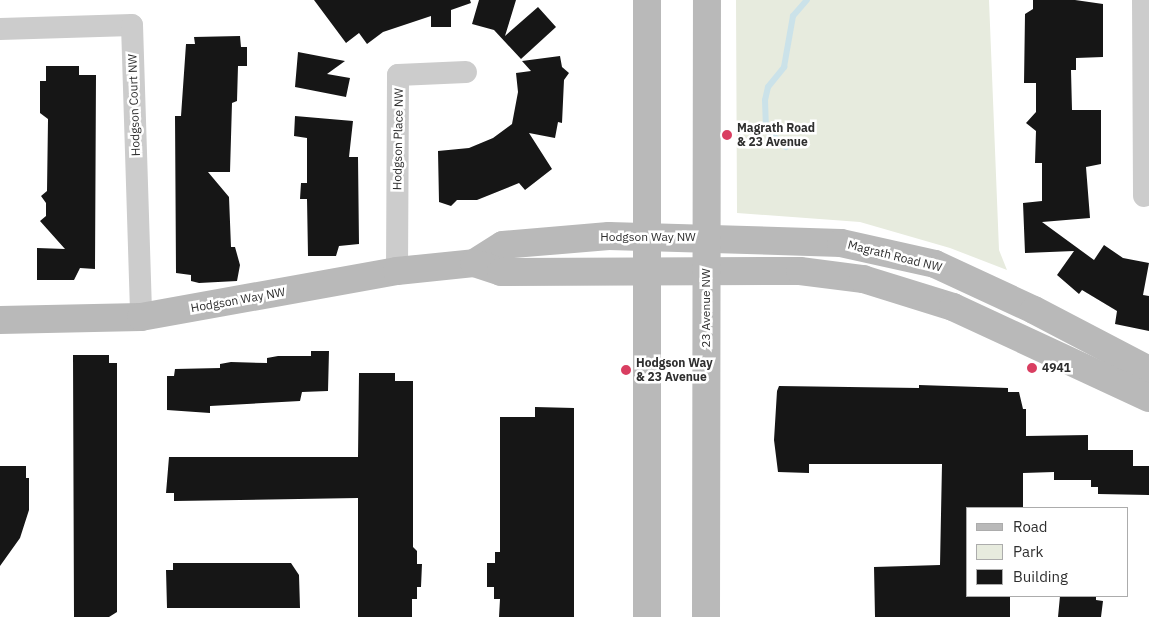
<!DOCTYPE html>
<html>
<head>
<meta charset="utf-8">
<style>
  body { margin:0 }
  #map { position:relative; width:1149px; height:617px; overflow:hidden; background:#fff; font-family:"IBM Plex Sans",sans-serif }
  div>[style] { position:absolute }
  .green>* { inset:0; background:#e7ebde }
  .stream>* { height:6px; margin:-3px; padding:0 3px; transform-origin:3px; border-radius:3px; background:#cbe2e9 }
  .building>* { inset:0; background:#161616 }
  .street>* { height:22px; margin:-11px; padding:0 11px; transform-origin:11px; border-radius:11px; background:#ccc }
  .secondary>* { height:28px; margin:-14px; padding:0 14px; transform-origin:14px; border-radius:14px; background:#b9b9b9 }
  .dots>* { width:14px; height:14px; translate:-50% -50%; box-sizing:border-box; border:2px solid #fff; border-radius:50% }
  span { translate:-50% -50%; white-space:nowrap; text-align:center; line-height:1.15; -webkit-text-stroke:5px #fff; paint-order:stroke }
  .street-label { font-size:12px; color:#2f2f2f }
  .poi-label { font-size:12px; color:#2f2f2f; font-weight:700 }
  .left { translate:0 -50%; text-align:left }
  .legend { position:absolute; left:966px; top:507px; width:162px; height:90px; box-sizing:border-box; background:#fff; border:1px solid #acacac; margin:0; padding:6px 9px; list-style:none; font-size:15px; color:#2f2f2f }
  .legend li { display:flex; align-items:center; gap:10px; height:25px }
  .legend b { width:25px; border:1px solid #acacac }
</style>
</head>
<body>
<div id="map">
  <div class="green">
    <div style="clip-path:polygon(736px 0,989px 0,999px 250px,1007px 270px,950px 248px,860px 222px,737px 213px)"></div>
  </div>
  <div class="stream">
    <div style="left:786px;top:147px;width:27px;rotate:-138deg"></div>
    <div style="left:766px;top:129px;width:29px;rotate:-92deg"></div>
    <div style="left:765px;top:100px;width:13px;rotate:-77deg"></div>
    <div style="left:768px;top:87px;width:26px;rotate:-51deg"></div>
    <div style="left:784px;top:67px;width:52px;rotate:-80deg"></div>
    <div style="left:793px;top:16px;width:21px;rotate:-49deg"></div>
  </div>
  <div class="building">
    <div style="clip-path:polygon(314px 0,470px 0,471px 3px,451px 10px,451px 27px,431px 27px,431px 16px,383px 32px,367px 44px,359px 33px,346px 43px)"></div>
    <div style="clip-path:polygon(479px 0,516px 0,505px 36px,538px 7px,556px 27px,521px 59px,494px 30px,472px 24px)"></div>
    <div style="clip-path:polygon(1033px 0,1075px 0,1103px 4px,1103px 57px,1076px 58px,1076px 70px,1071px 70px,1072px 110px,1101px 110px,1101px 164px,1086px 167px,1090px 218px,1042px 222px,1094px 260px,1104px 245px,1123px 258px,1149px 263px,1143px 295px,1149px 296px,1149px 331px,1115px 324px,1117px 311px,1082px 290px,1079px 294px,1057px 275px,1074px 251px,1025px 253px,1023px 203px,1042px 201px,1042px 163px,1035px 163px,1036px 131px,1026px 123px,1036px 112px,1036px 83px,1024px 83px,1025px 14px,1033px 9px)"></div>
    <div style="clip-path:polygon(240px 36px,241px 47px,247px 47px,247px 66px,238px 66px,237px 101px,232px 103px,230px 172px,208px 172px,229px 197px,231px 247px,235px 247px,240px 265px,237px 281px,199px 283px,191px 281px,191px 275px,176px 273px,175px 116px,181px 116px,186px 44px,195px 44px,194px 37px)"></div>
    <div style="clip-path:polygon(298px 52px,345px 61px,327px 74px,350px 78px,346px 97px,295px 87px)"></div>
    <div style="clip-path:polygon(560px 56px,562px 67px,569px 73px,564px 80px,562px 123px,558px 122px,555px 138px,529px 133px,552px 169px,525px 190px,519px 183px,477px 200px,457px 200px,451px 206px,439px 202px,438px 151px,469px 148px,493px 138px,512px 124px,518px 92px,516px 73px,531px 71px,522px 61px)"></div>
    <div style="clip-path:polygon(46px 66px,79px 66px,79px 75px,96px 75px,95px 269px,80px 268px,74px 280px,37px 280px,37px 248px,65px 249px,40px 221px,46px 216px,46px 203px,41px 196px,47px 191px,48px 119px,40px 113px,40px 81px,46px 81px)"></div>
    <div style="clip-path:polygon(295px 116px,353px 121px,349px 157px,358px 157px,359px 244px,339px 246px,336px 256px,308px 256px,307px 199px,300px 199px,301px 183px,307px 183px,307px 138px,294px 136px)"></div>
    <div style="clip-path:polygon(311px 351px,329px 351px,328px 391px,302px 392px,300px 401px,210px 406px,210px 413px,167px 410px,167px 376px,174px 376px,175px 369px,220px 368px,220px 364px,231px 362px,267px 363px,267px 358px,278px 356px,311px 356px)"></div>
    <div style="clip-path:polygon(73px 355px,109px 355px,109px 363px,117px 363px,117px 612px,109px 617px,74px 617px)"></div>
    <div style="clip-path:polygon(359px 373px,395px 373px,395px 381px,413px 381px,413px 547px,417px 551px,417px 564px,422px 564px,421px 587px,417px 587px,417px 599px,412px 599px,412px 617px,358px 617px,358px 498px,174px 501px,174px 493px,166px 493px,169px 457px,358px 457px)"></div>
    <div style="clip-path:polygon(919px 385px,1008px 388px,1008px 392px,1019px 392px,1023px 409px,1026px 409px,1026px 436px,1088px 435px,1088px 450px,1133px 450px,1133px 466px,1149px 466px,1149px 495px,1098px 494px,1098px 487px,1091px 487px,1091px 480px,1054px 480px,1054px 472px,1023px 473px,1023px 507px,968px 508px,968px 596px,1010px 596px,1010px 617px,875px 617px,874px 567px,940px 565px,942px 464px,809px 464px,809px 473px,778px 472px,774px 440px,777px 391px,779px 386px,919px 388px)"></div>
    <div style="clip-path:polygon(535px 407px,574px 408px,574px 617px,499px 617px,500px 599px,494px 599px,494px 587px,487px 587px,487px 563px,495px 563px,495px 552px,500px 552px,500px 417px,535px 417px)"></div>
    <div style="clip-path:polygon(0 466px,26px 466px,26px 478px,29px 478px,29px 510px,20px 538px,0 566px)"></div>
    <div style="clip-path:polygon(173px 563px,291px 563px,299px 575px,300px 608px,167px 608px,166px 570px,173px 570px)"></div>
    <div style="clip-path:polygon(1060px 596px,1096px 596px,1096px 600px,1103px 601px,1101px 617px,1058px 617px)"></div>
  </div>
  <div class="street">
    <div style="left:1143px;top:0;width:196px;rotate:89.7deg"></div>
    <div style="left:0;top:29px;width:132px;rotate:-1.7deg"></div>
    <div style="left:132px;top:25px;width:292px;rotate:88.2deg"></div>
    <div style="left:397px;top:271px;width:196px;rotate:-89.7deg"></div>
    <div style="left:398px;top:75px;width:68px;rotate:-2.5deg"></div>
  </div>
  <div class="secondary">
    <div style="left:474px;top:263px;width:34px;rotate:-32deg"></div>
    <div style="left:503px;top:245px;width:106px;rotate:-4.9deg"></div>
    <div style="left:609px;top:236px;width:232px;rotate:1.7deg"></div>
    <div style="left:841px;top:243px;width:96px;rotate:12.6deg"></div>
    <div style="left:935px;top:264px;width:109px;rotate:24.9deg"></div>
    <div style="left:1034px;top:310px;width:130px;rotate:27.6deg"></div>
    <div style="left:0;top:320px;width:141px;rotate:-1.2deg"></div>
    <div style="left:141px;top:317px;width:260px;rotate:-10.2deg"></div>
    <div style="left:397px;top:271px;width:77px;rotate:-5.9deg"></div>
    <div style="left:474px;top:263px;width:28px;rotate:18deg"></div>
    <div style="left:501px;top:272px;width:299px;rotate:-0.2deg"></div>
    <div style="left:800px;top:271px;width:64px;rotate:7.2deg"></div>
    <div style="left:863px;top:279px;width:94px;rotate:17.3deg"></div>
    <div style="left:953px;top:307px;width:216px;rotate:24.9deg"></div>
    <div style="left:647px;top:617px;width:617px;rotate:-90deg"></div>
    <div style="left:706px;top:617px;width:617px;rotate:-89.91deg"></div>
  </div>
  <div class="dots">
    <div style="left:727px;top:135px;background:#d93e61"></div>
    <div style="left:1032px;top:368px;background:#d93e61"></div>
    <div style="left:626px;top:370px;background:#d93e61"></div>
  </div>
  <div class="street-label">
    <span style="left:134px;top:105px;rotate:-92deg">Hodgson Court NW</span>
    <span style="left:398px;top:139px;rotate:-89deg">Hodgson Place NW</span>
    <span style="left:648px;top:237px">Hodgson Way NW</span>
    <span style="left:895px;top:256px;rotate:14deg">Magrath Road NW</span>
    <span style="left:238px;top:300px;rotate:-10deg">Hodgson Way NW</span>
    <span style="left:706px;top:308px;rotate:-90deg">23 Avenue NW</span>
  </div>
  <div class="poi-label">
    <span class="left" style="left:737px;top:135px">Magrath Road<br>&amp; 23 Avenue</span>
    <span class="left" style="left:636px;top:370px">Hodgson Way<br>&amp; 23 Avenue</span>
    <span class="left" style="left:1042px;top:368px">4941</span>
  </div>
  <ul class="legend">
  <li><b style="height:6px;background:#b9b9b9"></b>Road</li>
  <li><b style="height:14px;background:#e7ebde"></b>Park</li>
  <li><b style="height:14px;background:#161616"></b>Building</li>
  </ul>
</div>
</body>
</html>
